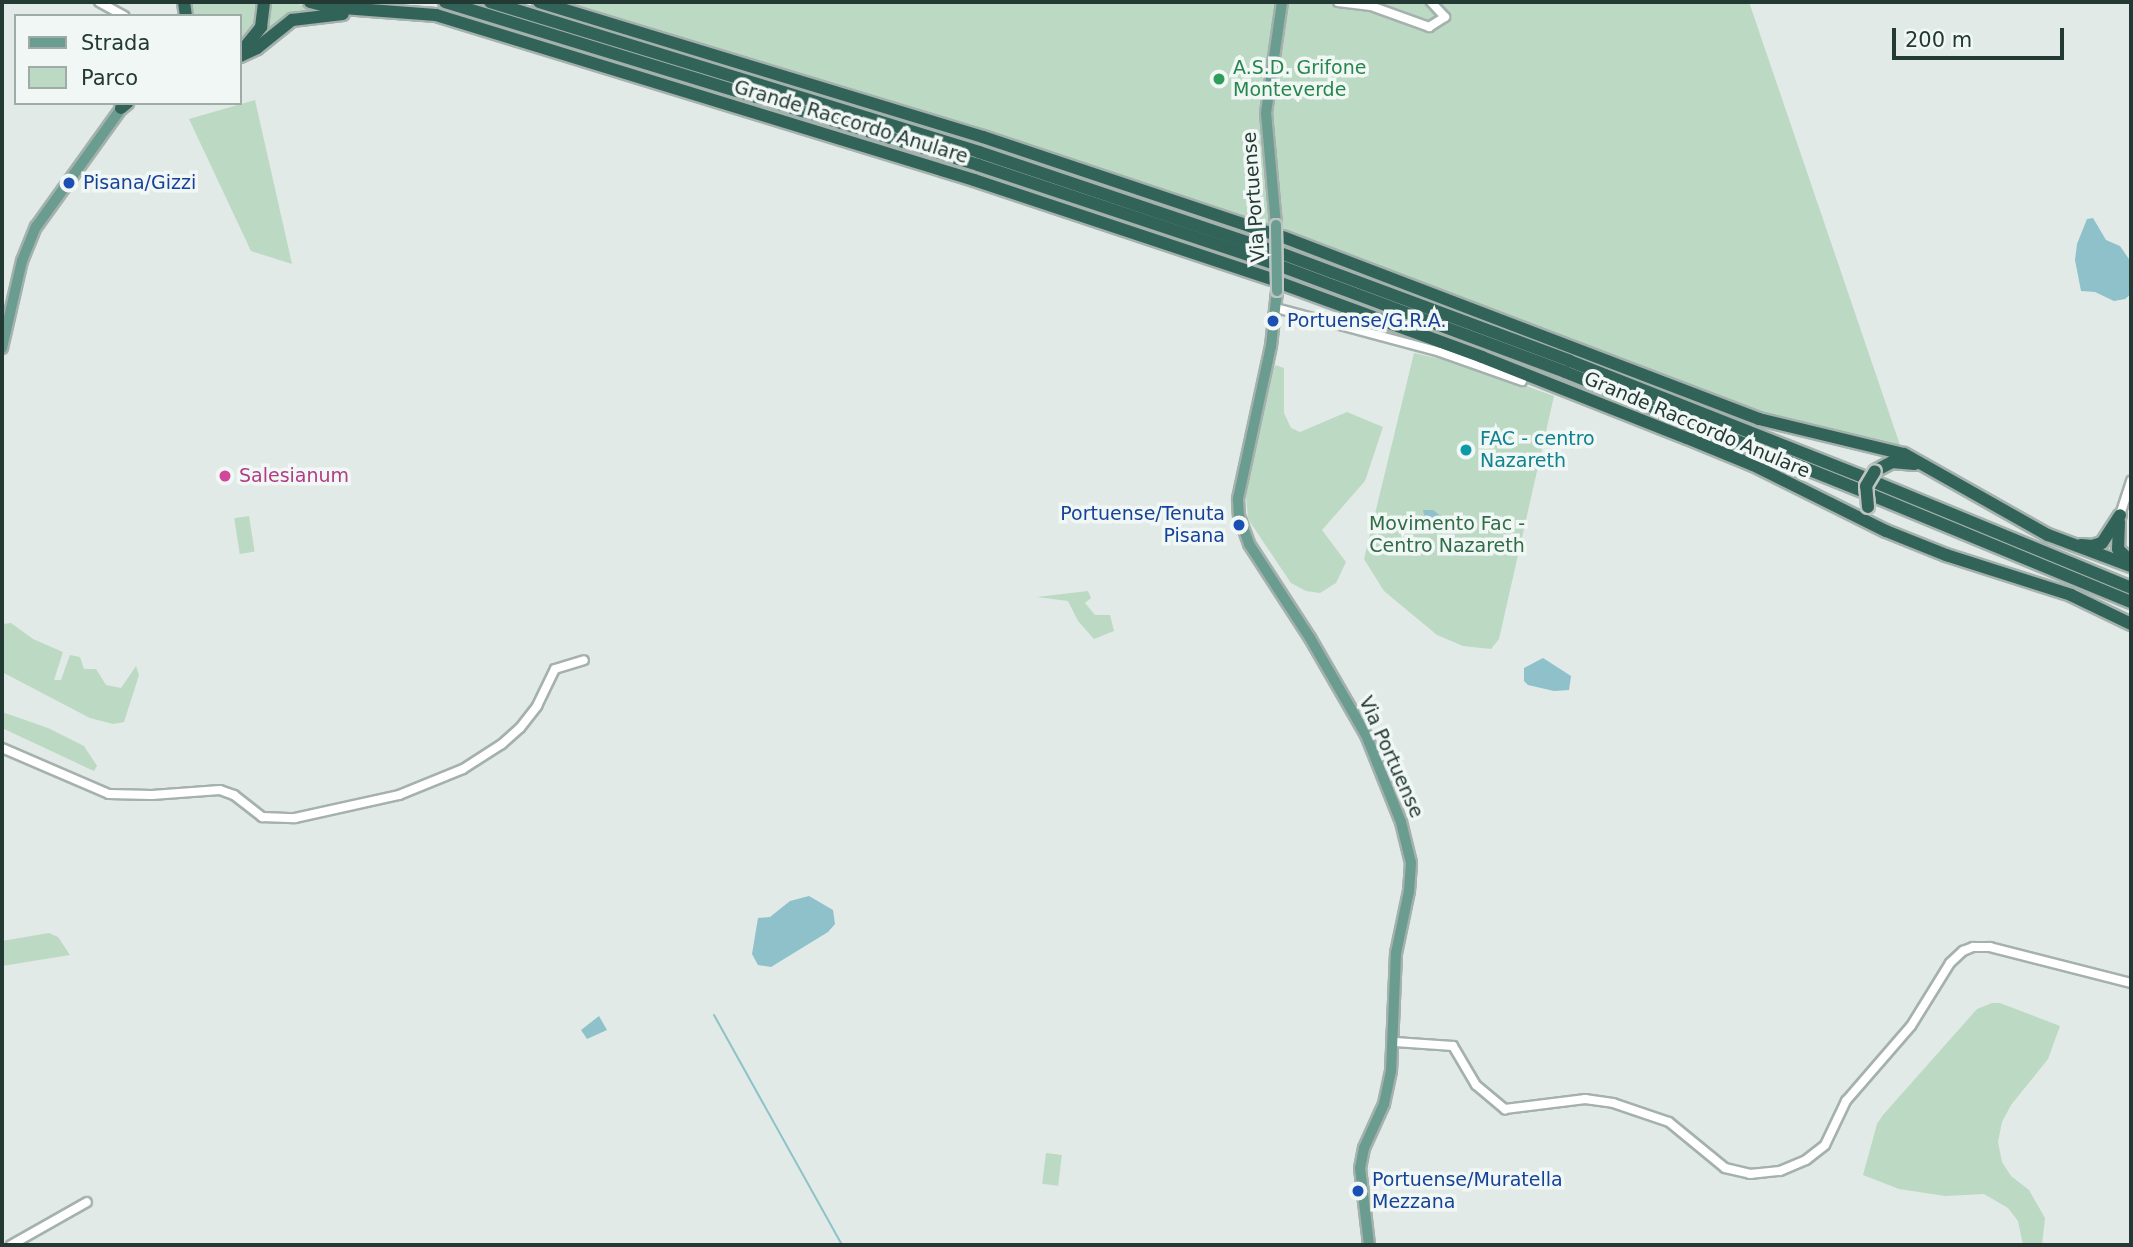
<!DOCTYPE html>
<html>
<head>
<meta charset="utf-8">
<style>
  body { margin:0 }
  #map { position:relative; width:2133px; height:1247px; overflow:hidden; background:#e1eae6; font-family:"DejaVu Sans",sans-serif }
  div>[style] { position:absolute }
  .green>* { inset:0; background:#bcd9c4; transform-origin:0 0 }
  .water>* { inset:0; background:#8ec1ca }
  .stream>* { height:2px; margin:-1px; padding:0 1px; transform-origin:1px; border-radius:1px; background:#8ec1ca }
  .roads { filter:drop-shadow(2px 0 #a4b1ad) drop-shadow(-2px 0 #a4b1ad) drop-shadow(0 2px #a4b1ad) drop-shadow(0 -2px #a4b1ad) }
  .minor>* { height:8px; margin:-4px; padding:0 4px; transform-origin:4px; border-radius:4px; background:#fff }
  .major>* { height:10px; margin:-5px; padding:0 5px; transform-origin:5px; border-radius:5px; background:#6a9c8f }
  .highway>* { height:12px; margin:-6px; padding:0 6px; transform-origin:6px; border-radius:6px; background:#326358 }
  .bridges { filter:drop-shadow(2px 0 #bdc4c2) drop-shadow(-2px 0 #bdc4c2) drop-shadow(0 2px #bdc4c2) drop-shadow(0 -2px #bdc4c2) }
  .major-bridge>* { height:10px; margin:-5px; padding:0 5px; transform-origin:5px; border-radius:5px; background:#6a9c8f }
  .highway-bridge>* { height:12px; margin:-6px; padding:0 6px; transform-origin:6px; border-radius:6px; background:#326358 }
  .dots>* { width:19px; height:19px; translate:-50% -50%; box-sizing:border-box; border:4px solid #f1f7f4; border-radius:50% }
  span { translate:-50% -50%; white-space:nowrap; text-align:center; line-height:1.15; -webkit-text-stroke:7px #f1f7f4; paint-order:stroke }
  .leisure-label { font-size:19px; color:#27864d }
  .left { translate:0 -50%; text-align:left }
  .street-label { font-size:19px; color:#233933 }
  .transit-label { font-size:19px; color:#164399 }
  .right { translate:-100% -50%; text-align:right }
  .culture-label { font-size:19px; color:#0d838f }
  .hotel-label { font-size:19px; color:#b23c85 }
  .park-label { font-size:19px; color:#316c48 }
  .frame { position:absolute; inset:0; border:4px solid #233933; pointer-events:none }
  .legend { position:absolute; left:14px; top:14px; width:228px; height:91px; box-sizing:border-box; background:#f1f7f4; border:2px solid #9faba7; margin:0; padding:9px 12px; list-style:none; font-size:21px; color:#233933 }
  .legend li { display:flex; align-items:center; gap:14px; height:35px }
  .legend b { width:35px; border:2px solid #9faba7 }
  .scale { position:absolute; left:1892px; top:28px; width:172px; height:32px; box-sizing:border-box; border:4px solid #233933; border-top:0; padding-left:9px; font-size:21px; line-height:24px; white-space:nowrap; color:#233933; -webkit-text-stroke:5px #f1f7f4; paint-order:stroke }
</style>
</head>
<body>
<div id="map">
  <div class="green">
    <div style="clip-path:polygon(193px 2px,261px 2px,260px 24px,240px 45px,240px 16px,192px 16px)"></div>
    <div style="clip-path:polygon(269px 2px,291px 2px,319px 10px,286px 18px,260px 39px,269px 19px)"></div>
    <div style="clip-path:polygon(566px 2px,1749px 2px,1901px 448px,1759px 414px,1281px 228px)"></div>
    <div style="clip-path:polygon(255px 100px,292px 264px,251px 251px,189px 119px)"></div>
    <div style="clip-path:polygon(1414px 353px,1441px 359px,1442px 356px,1554px 396px,1499px 639px,1491px 649px,1463px 646px,1437px 635px,1384px 591px,1364px 559px)"></div>
    <div style="clip-path:polygon(1275px 365px,1284px 368px,1284px 413px,1291px 428px,1300px 432px,1347px 412px,1383px 427px,1365px 481px,1322px 530px,1346px 562px,1336px 583px,1320px 593px,1306px 591px,1291px 583px,1248px 519px,1246px 496px,1264px 400px)"></div>
    <div style="left:249px;top:516px;width:36px;height:15px;rotate:81deg"></div>
    <div style="clip-path:polygon(1088px 591px,1091px 598px,1085px 603px,1095px 615px,1110px 615px,1114px 631px,1094px 639px,1078px 621px,1068px 601px,1037px 597px)"></div>
    <div style="clip-path:polygon(11px 623px,33px 639px,63px 652px,54px 680px,61px 680px,70px 655px,80px 657px,84px 669px,96px 669px,106px 685px,121px 688px,136px 666px,139px 675px,124px 722px,113px 724px,90px 718px,2px 672px,2px 624px)"></div>
    <div style="clip-path:polygon(2px 712px,48px 728px,84px 746px,97px 766px,94px 771px,2px 728px)"></div>
    <div style="clip-path:polygon(49px 933px,58px 937px,70px 955px,2px 966px,2px 941px)"></div>
    <div style="clip-path:polygon(1992px 1003px,2000px 1003px,2060px 1026px,2048px 1059px,2011px 1105px,2002px 1122px,1998px 1142px,2002px 1162px,2011px 1176px,2029px 1190px,2045px 1218px,2042px 1245px,2023px 1245px,2018px 1221px,2008px 1208px,1984px 1194px,1945px 1196px,1899px 1189px,1863px 1175px,1877px 1124px,1883px 1115px,1977px 1009px)"></div>
    <div style="left:1046px;top:1153px;width:16px;height:31px;rotate:7deg"></div>
  </div>
  <div class="water">
    <div style="clip-path:polygon(2093px 218px,2106px 240px,2120px 246px,2131px 262px,2131px 294px,2125px 299px,2114px 301px,2095px 292px,2081px 291px,2075px 260px,2077px 244px,2087px 219px)"></div>
    <div style="clip-path:polygon(1423px 510px,1433px 510px,1446px 520px,1444px 527px,1437px 530px,1426px 522px)"></div>
    <div style="clip-path:polygon(1543px 658px,1571px 676px,1569px 690px,1554px 691px,1528px 685px,1524px 681px,1524px 668px)"></div>
    <div style="clip-path:polygon(809px 896px,833px 910px,835px 924px,828px 932px,771px 967px,758px 965px,752px 954px,758px 918px,770px 917px,790px 901px)"></div>
    <div style="clip-path:polygon(599px 1016px,607px 1030px,587px 1039px,581px 1030px)"></div>
  </div>
  <div class="stream">
    <div style="left:714px;top:1015px;width:263px;rotate:60.9deg"></div>
  </div>
  <div class="roads">
    <div class="minor">
      <div style="left:99px;top:2px;width:29px;rotate:29deg"></div>
      <div style="left:1338px;top:2px;width:33px;rotate:7deg"></div>
      <div style="left:1371px;top:6px;width:62px;rotate:19.9deg"></div>
      <div style="left:1429px;top:27px;width:19px;rotate:-32deg"></div>
      <div style="left:1445px;top:17px;width:21px;rotate:-133deg"></div>
      <div style="left:1276px;top:308px;width:170px;rotate:15deg"></div>
      <div style="left:1440px;top:352px;width:87px;rotate:19.5deg"></div>
      <div style="left:2120px;top:515px;width:36px;rotate:-72deg"></div>
      <div style="left:2px;top:748px;width:116px;rotate:23.3deg"></div>
      <div style="left:109px;top:794px;width:43px;rotate:1.3deg"></div>
      <div style="left:152px;top:795px;width:68px;rotate:-4.2deg"></div>
      <div style="left:220px;top:790px;width:15px;rotate:20deg"></div>
      <div style="left:234px;top:795px;width:36px;rotate:38deg"></div>
      <div style="left:262px;top:817px;width:33px;rotate:2deg"></div>
      <div style="left:295px;top:818px;width:107px;rotate:-12.5deg"></div>
      <div style="left:399px;top:795px;width:69px;rotate:-22.1deg"></div>
      <div style="left:463px;top:769px;width:46px;rotate:-32.7deg"></div>
      <div style="left:502px;top:744px;width:24px;rotate:-42deg"></div>
      <div style="left:520px;top:728px;width:28px;rotate:-52deg"></div>
      <div style="left:537px;top:706px;width:41px;rotate:-64.1deg"></div>
      <div style="left:555px;top:669px;width:30px;rotate:-17deg"></div>
      <div style="left:1395px;top:1042px;width:58px;rotate:3.9deg"></div>
      <div style="left:1453px;top:1046px;width:45px;rotate:59.5deg"></div>
      <div style="left:1476px;top:1085px;width:38px;rotate:40deg"></div>
      <div style="left:1505px;top:1109px;width:81px;rotate:-7.1deg"></div>
      <div style="left:1585px;top:1099px;width:28px;rotate:8deg"></div>
      <div style="left:1613px;top:1103px;width:59px;rotate:18.7deg"></div>
      <div style="left:1669px;top:1122px;width:72px;rotate:39.4deg"></div>
      <div style="left:1725px;top:1168px;width:26px;rotate:13deg"></div>
      <div style="left:1750px;top:1174px;width:30px;rotate:-6deg"></div>
      <div style="left:1780px;top:1171px;width:28px;rotate:-23deg"></div>
      <div style="left:1806px;top:1160px;width:24px;rotate:-38deg"></div>
      <div style="left:1825px;top:1145px;width:49px;rotate:-64.5deg"></div>
      <div style="left:1846px;top:1101px;width:99px;rotate:-49.1deg"></div>
      <div style="left:1911px;top:1026px;width:74px;rotate:-58.2deg"></div>
      <div style="left:1950px;top:963px;width:18px;rotate:-43deg"></div>
      <div style="left:1963px;top:951px;width:11px;rotate:-22deg"></div>
      <div style="left:1973px;top:947px;width:17px"></div>
      <div style="left:1990px;top:947px;width:146px;rotate:14.3deg"></div>
      <div style="left:11px;top:1245px;width:87px;rotate:-29.5deg"></div>
    </div>
    <div class="major">
      <div style="left:1276px;top:225px;width:112px;rotate:-95.1deg"></div>
      <div style="left:1266px;top:113px;width:112px;rotate:-81.8deg"></div>
      <div style="left:1277px;top:291px;width:55px;rotate:96.2deg"></div>
      <div style="left:1271px;top:346px;width:157px;rotate:102.2deg"></div>
      <div style="left:1238px;top:499px;width:17px;rotate:87deg"></div>
      <div style="left:1239px;top:516px;width:30px;rotate:70deg"></div>
      <div style="left:1249px;top:544px;width:112px;rotate:57deg"></div>
      <div style="left:1310px;top:638px;width:112px;rotate:60deg"></div>
      <div style="left:1366px;top:735px;width:94px;rotate:68.1deg"></div>
      <div style="left:1401px;top:822px;width:42px;rotate:76.3deg"></div>
      <div style="left:1411px;top:863px;width:28px;rotate:94deg"></div>
      <div style="left:1409px;top:891px;width:63px;rotate:101.8deg"></div>
      <div style="left:1396px;top:953px;width:118px;rotate:92.4deg"></div>
      <div style="left:1391px;top:1071px;width:34px;rotate:102deg"></div>
      <div style="left:1384px;top:1104px;width:48px;rotate:114.4deg"></div>
      <div style="left:1364px;top:1148px;width:20px;rotate:101deg"></div>
      <div style="left:1360px;top:1168px;width:78px;rotate:83.3deg"></div>
      <div style="left:2px;top:348px;width:89px;rotate:-77.1deg"></div>
      <div style="left:22px;top:261px;width:37px;rotate:-68deg"></div>
      <div style="left:36px;top:227px;width:153px;rotate:-54.3deg"></div>
    </div>
    <div class="highway">
      <div style="left:184px;top:2px;width:14px;rotate:82deg"></div>
      <div style="left:310px;top:2px;width:21px;rotate:14deg"></div>
      <div style="left:330px;top:7px;width:106px;rotate:4.3deg"></div>
      <div style="left:436px;top:15px;width:563px;rotate:17.05deg"></div>
      <div style="left:974px;top:180px;width:313px;rotate:18.4deg"></div>
      <div style="left:445px;top:2px;width:557px;rotate:17deg"></div>
      <div style="left:978px;top:165px;width:308px;rotate:18.4deg"></div>
      <div style="left:490px;top:2px;width:511px;rotate:17.05deg"></div>
      <div style="left:979px;top:152px;width:308px;rotate:18.6deg"></div>
      <div style="left:539px;top:2px;width:464px;rotate:16.9deg"></div>
      <div style="left:983px;top:137px;width:303px;rotate:18.5deg"></div>
      <div style="left:245px;top:47px;width:26px;rotate:-51deg"></div>
      <div style="left:261px;top:27px;width:25px;rotate:-83deg"></div>
      <div style="left:240px;top:56px;width:19px;rotate:-25deg"></div>
      <div style="left:257px;top:48px;width:45px;rotate:-38.7deg"></div>
      <div style="left:292px;top:20px;width:51px;rotate:-6.7deg"></div>
      <div style="left:121px;top:108px;width:8px;rotate:-40deg"></div>
      <div style="left:1283px;top:237px;width:510px;rotate:20.92deg"></div>
      <div style="left:1759px;top:419px;width:149px;rotate:13.6deg"></div>
      <div style="left:1904px;top:454px;width:165px;rotate:29.4deg"></div>
      <div style="left:2048px;top:535px;width:89px;rotate:20.5deg"></div>
      <div style="left:1283px;top:254px;width:306px;rotate:20.4deg"></div>
      <div style="left:1570px;top:361px;width:317px;rotate:21.6deg"></div>
      <div style="left:1283px;top:267px;width:301px;rotate:20.4deg"></div>
      <div style="left:1565px;top:372px;width:320px;rotate:21.8deg"></div>
      <div style="left:1283px;top:284px;width:212px;rotate:20.1deg"></div>
      <div style="left:1482px;top:357px;width:220px;rotate:21.6deg"></div>
      <div style="left:1687px;top:438px;width:71px;rotate:22.2deg"></div>
      <div style="left:1753px;top:465px;width:148px;rotate:26.4deg"></div>
      <div style="left:1886px;top:531px;width:65px;rotate:21.8deg"></div>
      <div style="left:1946px;top:555px;width:131px;rotate:17.7deg"></div>
      <div style="left:2071px;top:595px;width:67px;rotate:25.8deg"></div>
      <div style="left:1875px;top:471px;width:19px;rotate:-28deg"></div>
      <div style="left:1892px;top:462px;width:23px;rotate:5deg"></div>
      <div style="left:1872px;top:481px;width:280px;rotate:22.4deg"></div>
      <div style="left:1869px;top:494px;width:283px;rotate:22.4deg"></div>
      <div style="left:2119px;top:522px;width:27px;rotate:92deg"></div>
      <div style="left:2118px;top:549px;width:18px;rotate:45deg"></div>
      <div style="left:2081px;top:545px;width:11px;rotate:5deg"></div>
      <div style="left:2092px;top:546px;width:10px;rotate:-17deg"></div>
      <div style="left:2102px;top:543px;width:33px;rotate:-57deg"></div>
    </div>
  </div>
  <div class="bridges">
    <div class="major-bridge">
      <div style="left:1276px;top:225px;width:66px;rotate:89.1deg"></div>
    </div>
    <div class="highway-bridge">
      <div style="left:1868px;top:507px;width:21px;rotate:-95deg"></div>
      <div style="left:1866px;top:486px;width:17px;rotate:-59deg"></div>
    </div>
  </div>
  <div class="dots">
    <div style="left:1219px;top:79px;background:#2e9e5b"></div>
    <div style="left:69px;top:183px;background:#1a4fb4"></div>
    <div style="left:1273px;top:321px;background:#1a4fb4"></div>
    <div style="left:1466px;top:450px;background:#0f9aa8"></div>
    <div style="left:225px;top:476px;background:#d1479c"></div>
    <div style="left:1239px;top:525px;background:#1a4fb4"></div>
    <div style="left:1358px;top:1191px;background:#1a4fb4"></div>
  </div>
  <div class="leisure-label">
    <span class="left" style="left:1233px;top:79px">A.S.D. Grifone<br>Monteverde</span>
  </div>
  <div class="street-label">
    <span style="left:851px;top:122px;rotate:17deg">Grande Raccordo Anulare</span>
    <span style="left:1254px;top:197px;rotate:-94deg">Via Portuense</span>
    <span style="left:1697px;top:425px;rotate:23deg">Grande Raccordo Anulare</span>
    <span style="left:1391px;top:757px;rotate:66deg">Via Portuense</span>
  </div>
  <div class="transit-label">
    <span class="left" style="left:83px;top:183px">Pisana/Gizzi</span>
    <span class="left" style="left:1287px;top:321px">Portuense/G.R.A.</span>
    <span class="right" style="left:1225px;top:525px">Portuense/Tenuta<br>Pisana</span>
    <span class="left" style="left:1372px;top:1191px">Portuense/Muratella<br>Mezzana</span>
  </div>
  <div class="culture-label">
    <span class="left" style="left:1480px;top:450px">FAC - centro<br>Nazareth</span>
  </div>
  <div class="hotel-label">
    <span class="left" style="left:239px;top:476px">Salesianum</span>
  </div>
  <div class="park-label">
    <span style="left:1447px;top:535px">Movimento Fac -<br>Centro Nazareth</span>
  </div>
  <div class="frame"></div>
  <ul class="legend">
  <li><b style="height:9px;background:#6a9c8f"></b>Strada</li>
  <li><b style="height:19px;background:#bcd9c4"></b>Parco</li>
  </ul>
  <div class="scale">200 m</div>
</div>
</body>
</html>
